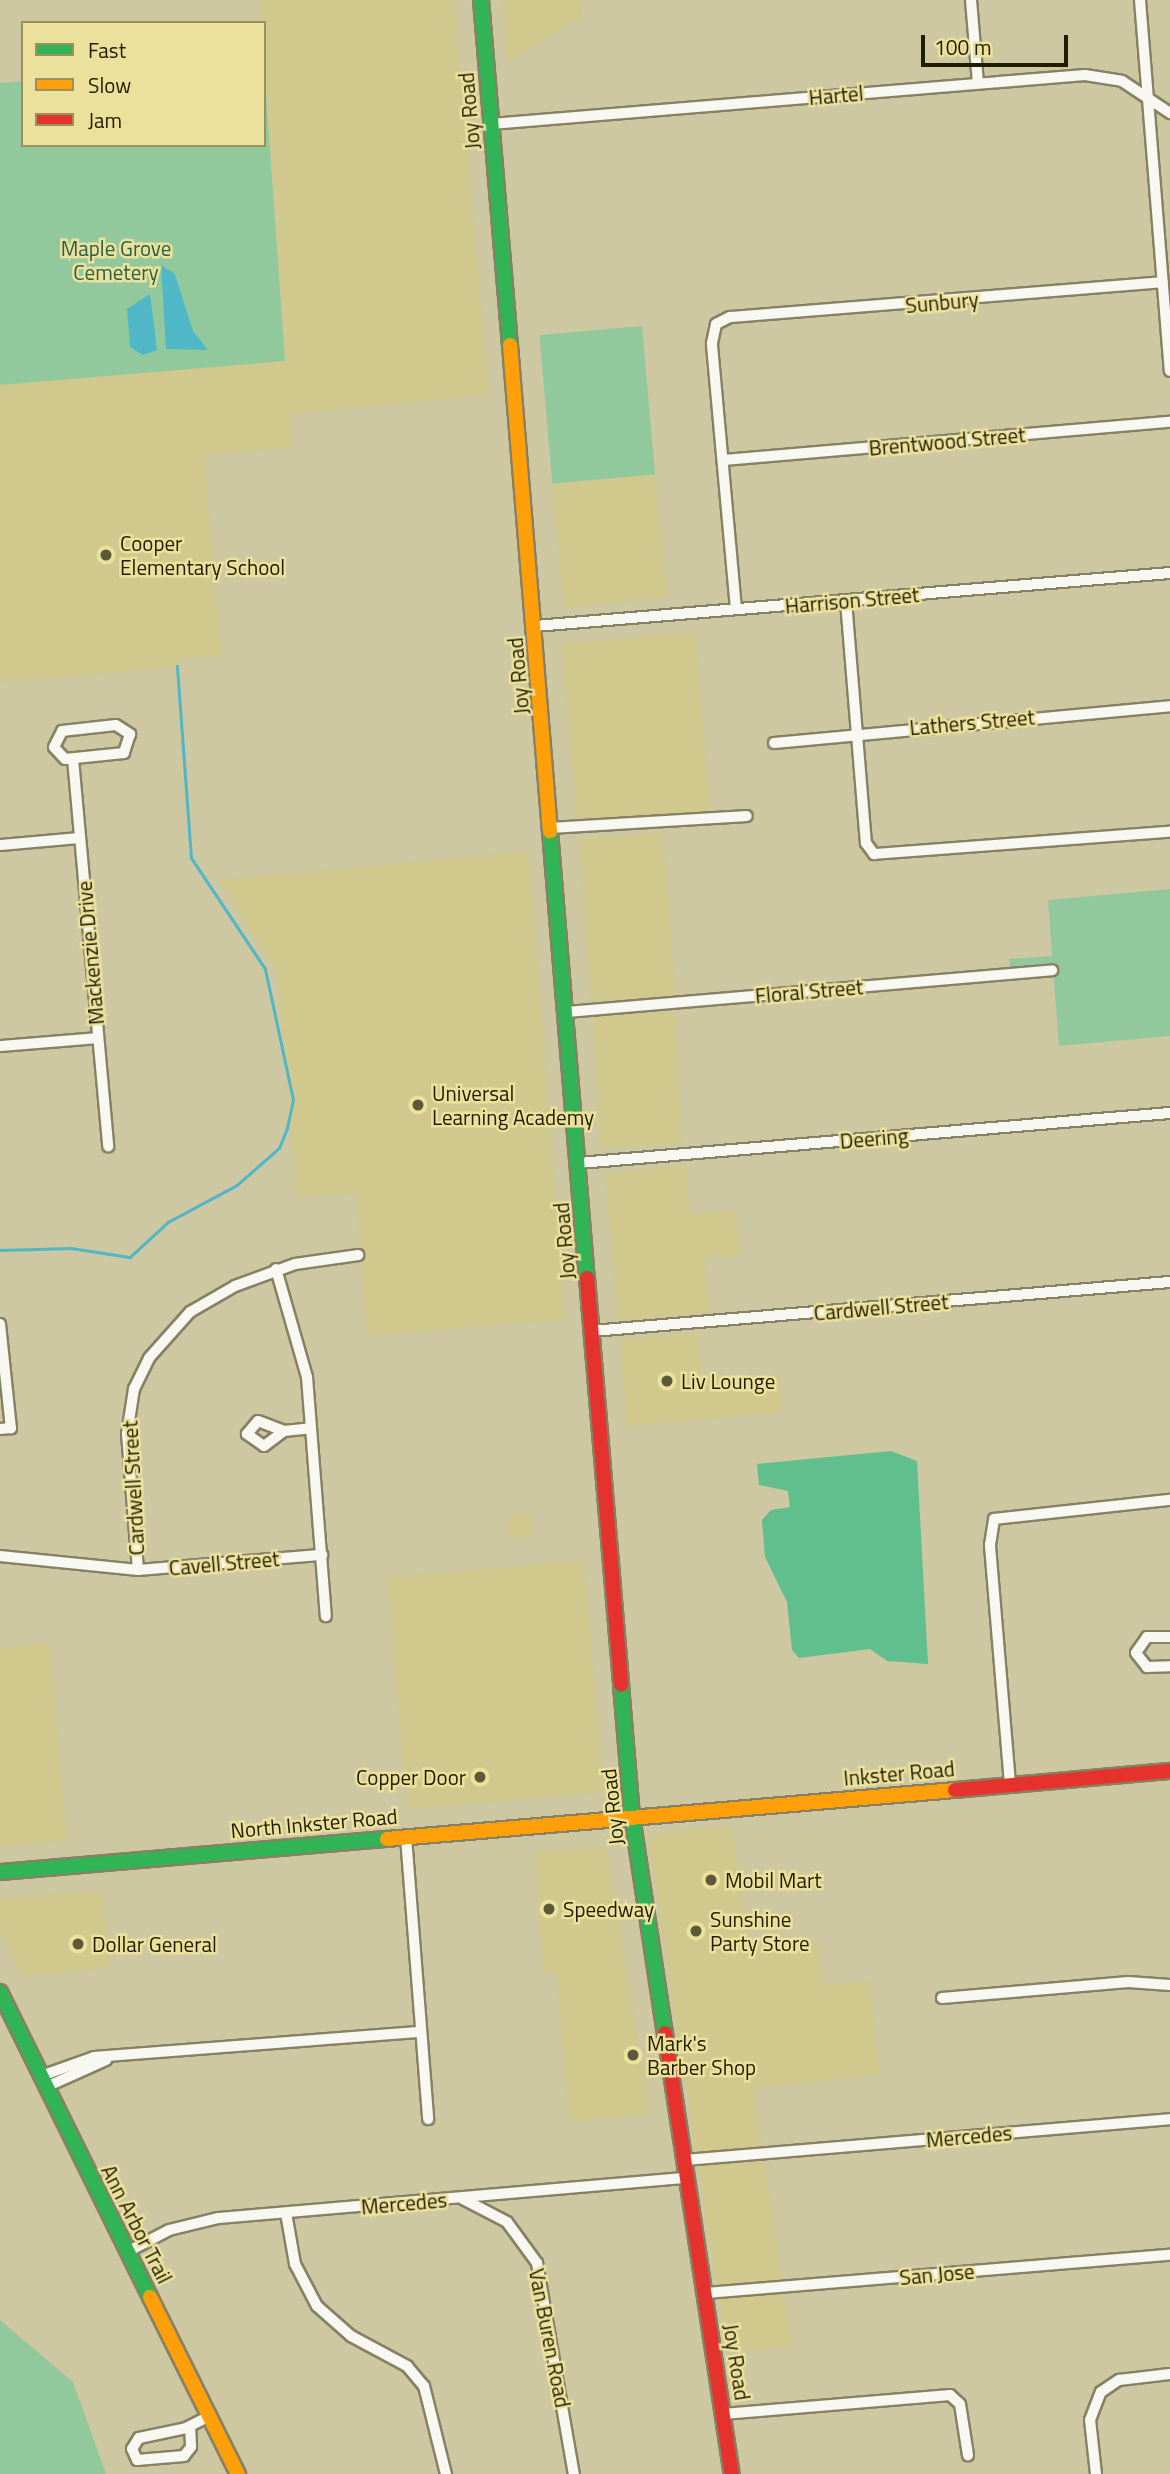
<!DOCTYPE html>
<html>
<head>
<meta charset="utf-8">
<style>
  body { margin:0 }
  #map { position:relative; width:1170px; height:2474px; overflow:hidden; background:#cdc7a2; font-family:"Titillium Web",sans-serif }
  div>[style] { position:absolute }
  .built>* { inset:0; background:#d1c88d; transform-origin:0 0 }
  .round { border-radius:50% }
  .green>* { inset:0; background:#92c99c; transform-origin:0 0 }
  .forest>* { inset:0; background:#60bf8d }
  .water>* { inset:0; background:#50b7c6 }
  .stream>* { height:2.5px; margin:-1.25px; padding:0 1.25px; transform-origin:1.25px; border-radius:1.25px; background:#50b7c6 }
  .roads { filter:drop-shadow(2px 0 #868162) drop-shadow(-2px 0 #868162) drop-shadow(0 2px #868162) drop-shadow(0 -2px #868162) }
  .street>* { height:10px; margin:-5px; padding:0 5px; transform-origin:5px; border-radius:5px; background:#f8f7f1 }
  .fast>* { height:14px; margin:-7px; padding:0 7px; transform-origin:7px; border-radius:7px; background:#30b455 }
  .slow>* { height:14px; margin:-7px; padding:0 7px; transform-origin:7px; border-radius:7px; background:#ff9f0a }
  .jam>* { height:14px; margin:-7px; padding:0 7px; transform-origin:7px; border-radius:7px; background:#e5322d }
  .dots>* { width:19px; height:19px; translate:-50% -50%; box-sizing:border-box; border:4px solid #ece19c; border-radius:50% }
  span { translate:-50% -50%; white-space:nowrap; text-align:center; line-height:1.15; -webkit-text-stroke:5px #ece19c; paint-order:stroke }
  .street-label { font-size:21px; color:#201c01 }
  .park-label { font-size:21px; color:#296146 }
  .poi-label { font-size:21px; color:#201c01 }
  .left { translate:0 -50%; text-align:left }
  .right { translate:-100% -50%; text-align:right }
  .legend { position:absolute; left:21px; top:21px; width:245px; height:126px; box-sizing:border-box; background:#ece19c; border:2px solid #9a925e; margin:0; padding:9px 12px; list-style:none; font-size:21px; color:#201c01 }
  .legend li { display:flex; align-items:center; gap:14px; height:35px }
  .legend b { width:35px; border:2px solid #9a925e }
  .scale { position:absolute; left:921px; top:35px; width:147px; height:32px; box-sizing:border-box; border:4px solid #201c01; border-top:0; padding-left:9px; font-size:21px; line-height:24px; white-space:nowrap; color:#201c01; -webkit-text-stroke:5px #ece19c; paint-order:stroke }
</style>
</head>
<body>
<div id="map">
  <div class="built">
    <div style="clip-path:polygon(259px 0,454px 0,489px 394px,290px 415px,293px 447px,204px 455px,222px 655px,177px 659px,177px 667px,0 682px,0 385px,286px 360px)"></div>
    <div style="clip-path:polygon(502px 0,580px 0,582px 17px,508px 61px)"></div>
    <div style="left:655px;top:474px;width:124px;height:104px;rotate:84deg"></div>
    <div style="left:695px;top:632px;width:179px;height:134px;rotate:85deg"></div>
    <div style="left:664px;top:833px;width:163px;height:85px;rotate:86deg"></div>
    <div style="clip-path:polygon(529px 851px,565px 1319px,367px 1336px,356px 1193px,297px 1198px,277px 971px,219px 880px)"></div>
    <div style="left:675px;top:1012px;width:132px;height:82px;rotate:87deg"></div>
    <div style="clip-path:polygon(686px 1165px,690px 1214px,736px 1211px,741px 1254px,705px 1258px,710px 1313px,618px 1320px,605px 1174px)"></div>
    <div style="clip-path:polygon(698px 1332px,702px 1380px,779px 1375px,782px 1412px,627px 1426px,620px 1340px)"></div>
    <div class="round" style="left:507px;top:1512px;width:26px;height:26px"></div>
    <div style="left:584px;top:1560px;width:233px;height:198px;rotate:85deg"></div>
    <div style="clip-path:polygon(50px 1643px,67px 1840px,0 1847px,0 1648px)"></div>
    <div style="clip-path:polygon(731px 1826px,752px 1946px,818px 1942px,824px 1985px,869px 1981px,880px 2074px,754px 2089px,792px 2347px,727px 2351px,649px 1843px,655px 1833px)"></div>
    <div style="clip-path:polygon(607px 1846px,650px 2114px,569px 2121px,556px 1973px,543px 1974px,534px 1852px)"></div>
    <div style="clip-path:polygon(103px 1891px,110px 1968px,22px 1976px,0 1933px,0 1898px)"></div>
  </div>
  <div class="green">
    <div style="clip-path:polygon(264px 66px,285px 361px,0 385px,0 83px,23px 81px,23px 145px,264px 145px)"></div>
    <div style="left:642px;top:326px;width:149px;height:103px;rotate:85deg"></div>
    <div style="clip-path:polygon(1170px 889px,1170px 1036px,1059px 1046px,1053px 970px,1010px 973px,1009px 959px,1052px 956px,1048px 900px)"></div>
    <div style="clip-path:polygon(0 2320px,73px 2382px,106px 2474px,0 2474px)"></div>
  </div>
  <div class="forest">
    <div style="clip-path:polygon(891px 1451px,917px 1461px,928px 1664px,887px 1661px,870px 1649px,799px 1658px,792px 1650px,787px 1602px,765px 1557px,762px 1520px,771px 1510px,790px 1507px,788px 1491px,759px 1485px,757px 1464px)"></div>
  </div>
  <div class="water">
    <div style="clip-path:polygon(161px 265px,175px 274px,193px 331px,208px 350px,166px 349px)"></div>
    <div style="clip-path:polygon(150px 294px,157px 350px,143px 355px,130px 347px,127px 309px)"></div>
  </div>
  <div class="stream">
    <div style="left:0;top:1250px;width:71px;rotate:-1.6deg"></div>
    <div style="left:71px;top:1248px;width:60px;rotate:8.7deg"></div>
    <div style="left:130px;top:1257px;width:52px;rotate:-42.6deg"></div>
    <div style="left:168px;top:1222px;width:78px;rotate:-28.2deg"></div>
    <div style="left:237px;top:1185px;width:56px;rotate:-41.4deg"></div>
    <div style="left:279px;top:1148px;width:22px;rotate:-68deg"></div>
    <div style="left:287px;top:1128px;width:29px;rotate:-78deg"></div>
    <div style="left:293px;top:1100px;width:134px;rotate:-102.1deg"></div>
    <div style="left:265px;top:969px;width:133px;rotate:-123.7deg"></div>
    <div style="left:191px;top:858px;width:192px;rotate:-94.2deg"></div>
  </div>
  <div class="roads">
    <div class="street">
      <div style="left:971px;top:0;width:83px;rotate:85.2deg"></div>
      <div style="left:1140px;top:0;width:372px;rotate:85.4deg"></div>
      <div style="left:491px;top:124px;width:596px;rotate:-4.72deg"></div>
      <div style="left:1085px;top:75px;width:37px;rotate:9deg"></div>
      <div style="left:1122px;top:81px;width:58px;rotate:33.7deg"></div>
      <div style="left:723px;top:460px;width:449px;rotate:-4.9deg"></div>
      <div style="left:846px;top:601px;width:243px;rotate:85.3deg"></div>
      <div style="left:866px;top:843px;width:14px;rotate:54deg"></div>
      <div style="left:874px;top:854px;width:297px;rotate:-4.3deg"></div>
      <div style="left:736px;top:609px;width:267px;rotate:-95.2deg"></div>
      <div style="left:712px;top:343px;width:19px;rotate:-78deg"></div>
      <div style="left:716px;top:324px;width:16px;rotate:-27deg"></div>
      <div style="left:730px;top:317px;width:434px;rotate:-4.6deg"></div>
      <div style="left:535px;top:626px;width:637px;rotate:-4.77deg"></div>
      <div style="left:116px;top:725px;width:17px;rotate:33deg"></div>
      <div style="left:130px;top:734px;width:20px;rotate:108deg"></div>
      <div style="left:124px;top:753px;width:59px;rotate:174.2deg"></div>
      <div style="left:65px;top:759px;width:16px;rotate:-133deg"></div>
      <div style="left:54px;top:747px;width:18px;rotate:-63deg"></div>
      <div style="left:62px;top:731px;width:54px;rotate:-6.3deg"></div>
      <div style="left:774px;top:743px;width:398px;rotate:-5.3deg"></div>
      <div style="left:73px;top:759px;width:389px;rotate:84.8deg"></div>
      <div style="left:551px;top:828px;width:196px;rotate:-3.5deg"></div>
      <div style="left:0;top:845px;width:80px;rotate:-5deg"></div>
      <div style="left:566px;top:1012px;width:488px;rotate:-4.9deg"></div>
      <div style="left:0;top:1046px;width:97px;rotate:-4.7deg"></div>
      <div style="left:579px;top:1163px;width:593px;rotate:-4.84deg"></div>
      <div style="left:276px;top:1269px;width:112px;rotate:74deg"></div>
      <div style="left:307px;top:1377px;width:240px;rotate:85.5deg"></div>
      <div style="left:0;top:1324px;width:105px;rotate:84deg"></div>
      <div style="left:11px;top:1428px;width:11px;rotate:175deg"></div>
      <div style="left:592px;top:1331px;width:580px;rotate:-4.85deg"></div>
      <div style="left:284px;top:1431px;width:25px;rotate:143deg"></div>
      <div style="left:264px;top:1446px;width:21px;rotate:-145deg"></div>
      <div style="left:247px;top:1434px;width:17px;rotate:-50deg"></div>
      <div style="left:258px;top:1421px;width:28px;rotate:21deg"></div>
      <div style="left:284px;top:1431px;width:27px;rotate:-6deg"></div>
      <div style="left:0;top:1556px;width:139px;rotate:5.8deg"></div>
      <div style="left:138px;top:1570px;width:185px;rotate:-4.7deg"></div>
      <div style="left:138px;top:1570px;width:136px;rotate:-94.6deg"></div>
      <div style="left:127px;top:1434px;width:46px;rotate:-81.2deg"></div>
      <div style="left:134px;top:1389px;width:34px;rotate:-64deg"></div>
      <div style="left:149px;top:1358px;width:62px;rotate:-48.3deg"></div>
      <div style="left:190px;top:1312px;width:52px;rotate:-30deg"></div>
      <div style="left:235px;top:1286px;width:64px;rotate:-20.1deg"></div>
      <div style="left:295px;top:1264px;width:64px;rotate:-8.1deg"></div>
      <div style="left:1170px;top:1637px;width:23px;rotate:180deg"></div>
      <div style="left:1147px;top:1637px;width:19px;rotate:125deg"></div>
      <div style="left:1136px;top:1653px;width:18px;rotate:52deg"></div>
      <div style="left:1147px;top:1667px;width:23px;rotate:-2deg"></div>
      <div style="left:1010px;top:1784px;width:240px;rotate:-94.8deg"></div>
      <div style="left:990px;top:1545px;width:26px;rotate:-81deg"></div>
      <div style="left:994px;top:1519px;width:177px;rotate:-6.2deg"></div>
      <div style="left:406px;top:1837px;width:283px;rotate:85.5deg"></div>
      <div style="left:942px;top:1998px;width:187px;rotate:-4.9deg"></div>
      <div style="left:1128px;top:1982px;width:42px;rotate:4.1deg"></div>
      <div style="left:41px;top:2076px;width:56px;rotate:-19.7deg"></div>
      <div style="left:94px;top:2057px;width:328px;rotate:-4.4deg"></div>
      <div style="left:46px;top:2087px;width:66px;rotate:-24.2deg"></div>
      <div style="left:684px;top:2160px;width:488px;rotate:-4.8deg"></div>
      <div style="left:463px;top:2199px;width:50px;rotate:27.6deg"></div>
      <div style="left:507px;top:2222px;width:51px;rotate:53.8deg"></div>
      <div style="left:537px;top:2263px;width:214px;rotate:80.1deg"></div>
      <div style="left:286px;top:2213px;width:52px;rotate:80deg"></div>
      <div style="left:295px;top:2264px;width:47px;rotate:62.4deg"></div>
      <div style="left:317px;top:2306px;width:45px;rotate:41.4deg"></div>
      <div style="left:351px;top:2336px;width:64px;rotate:28.2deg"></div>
      <div style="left:407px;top:2366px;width:26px;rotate:50deg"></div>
      <div style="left:424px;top:2386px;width:91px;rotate:76deg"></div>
      <div style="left:127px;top:2252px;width:47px;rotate:-27.6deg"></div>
      <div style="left:169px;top:2230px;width:50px;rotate:-13.8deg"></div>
      <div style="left:218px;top:2218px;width:471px;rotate:-4.9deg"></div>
      <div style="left:705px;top:2293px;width:467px;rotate:-4.7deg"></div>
      <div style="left:723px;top:2414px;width:228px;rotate:-4.8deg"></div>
      <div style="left:950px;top:2395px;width:13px;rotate:42deg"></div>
      <div style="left:960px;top:2404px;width:52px;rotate:81.1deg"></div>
      <div style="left:190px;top:2426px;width:21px;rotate:87deg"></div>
      <div style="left:191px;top:2447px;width:11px;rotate:128deg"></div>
      <div style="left:184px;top:2456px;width:47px;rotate:175.1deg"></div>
      <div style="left:137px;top:2460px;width:12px;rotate:-114deg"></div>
      <div style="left:132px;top:2449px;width:13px;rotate:-58deg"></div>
      <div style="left:139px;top:2438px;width:48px;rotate:-12deg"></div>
      <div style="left:186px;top:2428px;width:27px;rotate:-27deg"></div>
      <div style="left:1096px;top:2474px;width:54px;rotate:-96.3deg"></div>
      <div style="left:1090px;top:2420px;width:30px;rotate:-69deg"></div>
      <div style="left:1101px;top:2392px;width:22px;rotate:-34deg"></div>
      <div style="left:1119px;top:2380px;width:51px;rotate:-6.7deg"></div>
    </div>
    <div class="fast">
      <div style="left:481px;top:0;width:346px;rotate:85.2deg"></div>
      <div style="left:550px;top:831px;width:449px;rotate:85.3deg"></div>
      <div style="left:621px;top:1685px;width:131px;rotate:85.2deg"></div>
      <div style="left:632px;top:1816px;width:219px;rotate:81.4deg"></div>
      <div style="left:0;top:1872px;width:388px;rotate:-4.9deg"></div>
      <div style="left:0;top:1992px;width:340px;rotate:63.8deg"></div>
    </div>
    <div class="slow">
      <div style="left:510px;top:345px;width:488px;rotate:85.3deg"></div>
      <div style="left:387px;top:1839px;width:570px;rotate:-4.93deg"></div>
      <div style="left:150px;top:2297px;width:198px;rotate:63.6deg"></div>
    </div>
    <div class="jam">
      <div style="left:587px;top:1278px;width:408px;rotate:85.2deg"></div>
      <div style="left:955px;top:1790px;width:216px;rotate:-5.1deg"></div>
      <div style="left:665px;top:2033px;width:446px;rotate:81.4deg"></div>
    </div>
  </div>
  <div class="dots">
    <div style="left:106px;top:555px;background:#5d5839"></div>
    <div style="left:418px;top:1105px;background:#5d5839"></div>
    <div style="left:667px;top:1381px;background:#5d5839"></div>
    <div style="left:480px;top:1777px;background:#5d5839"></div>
    <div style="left:711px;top:1880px;background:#5d5839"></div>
    <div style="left:549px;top:1909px;background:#5d5839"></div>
    <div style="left:696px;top:1931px;background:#5d5839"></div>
    <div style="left:78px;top:1944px;background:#5d5839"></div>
    <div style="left:633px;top:2055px;background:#5d5839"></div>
  </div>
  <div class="street-label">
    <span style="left:836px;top:95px;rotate:-5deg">Hartel</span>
    <span style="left:469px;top:111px;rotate:-95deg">Joy Road</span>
    <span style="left:942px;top:302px;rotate:-5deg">Sunbury</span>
    <span style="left:947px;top:441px;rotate:-5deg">Brentwood Street</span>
    <span style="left:852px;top:600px;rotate:-5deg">Harrison Street</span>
    <span style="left:518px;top:676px;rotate:-95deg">Joy Road</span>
    <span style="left:972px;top:722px;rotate:-5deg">Lathers Street</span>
    <span style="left:90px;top:953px;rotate:-95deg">Mackenzie Drive</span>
    <span style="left:809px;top:991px;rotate:-5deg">Floral Street</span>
    <span style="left:874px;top:1138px;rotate:-5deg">Deering</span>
    <span style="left:564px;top:1241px;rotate:-95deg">Joy Road</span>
    <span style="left:881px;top:1307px;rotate:-5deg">Cardwell Street</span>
    <span style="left:133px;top:1488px;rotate:-93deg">Cardwell Street</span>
    <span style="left:224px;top:1563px;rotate:-5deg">Cavell Street</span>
    <span style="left:899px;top:1773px;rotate:-5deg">Inkster Road</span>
    <span style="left:612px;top:1807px;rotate:-96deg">Joy Road</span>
    <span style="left:314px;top:1823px;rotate:-5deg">North Inkster Road</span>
    <span style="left:969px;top:2136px;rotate:-5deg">Mercedes</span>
    <span style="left:404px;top:2203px;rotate:-5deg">Mercedes</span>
    <span style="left:137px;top:2224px;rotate:63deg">Ann Arbor Trail</span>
    <span style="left:937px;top:2274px;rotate:-5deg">San Jose</span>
    <span style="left:550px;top:2338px;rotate:79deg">Van Buren Road</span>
    <span style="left:737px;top:2362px;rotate:81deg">Joy Road</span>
  </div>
  <div class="park-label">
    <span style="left:116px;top:260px">Maple Grove<br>Cemetery</span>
  </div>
  <div class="poi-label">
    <span class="left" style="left:120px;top:555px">Cooper<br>Elementary School</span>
    <span class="left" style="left:432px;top:1105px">Universal<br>Learning Academy</span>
    <span class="left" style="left:681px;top:1381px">Liv Lounge</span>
    <span class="right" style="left:466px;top:1777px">Copper Door</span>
    <span class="left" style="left:725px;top:1880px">Mobil Mart</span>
    <span class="left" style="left:563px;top:1909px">Speedway</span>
    <span class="left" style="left:710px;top:1931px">Sunshine<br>Party Store</span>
    <span class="left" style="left:92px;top:1944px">Dollar General</span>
    <span class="left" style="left:647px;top:2055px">Mark's<br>Barber Shop</span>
  </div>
  <ul class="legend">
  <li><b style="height:9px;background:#30b455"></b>Fast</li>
  <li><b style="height:9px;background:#ff9f0a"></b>Slow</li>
  <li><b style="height:9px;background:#e5322d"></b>Jam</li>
  </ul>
  <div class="scale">100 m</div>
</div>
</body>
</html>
